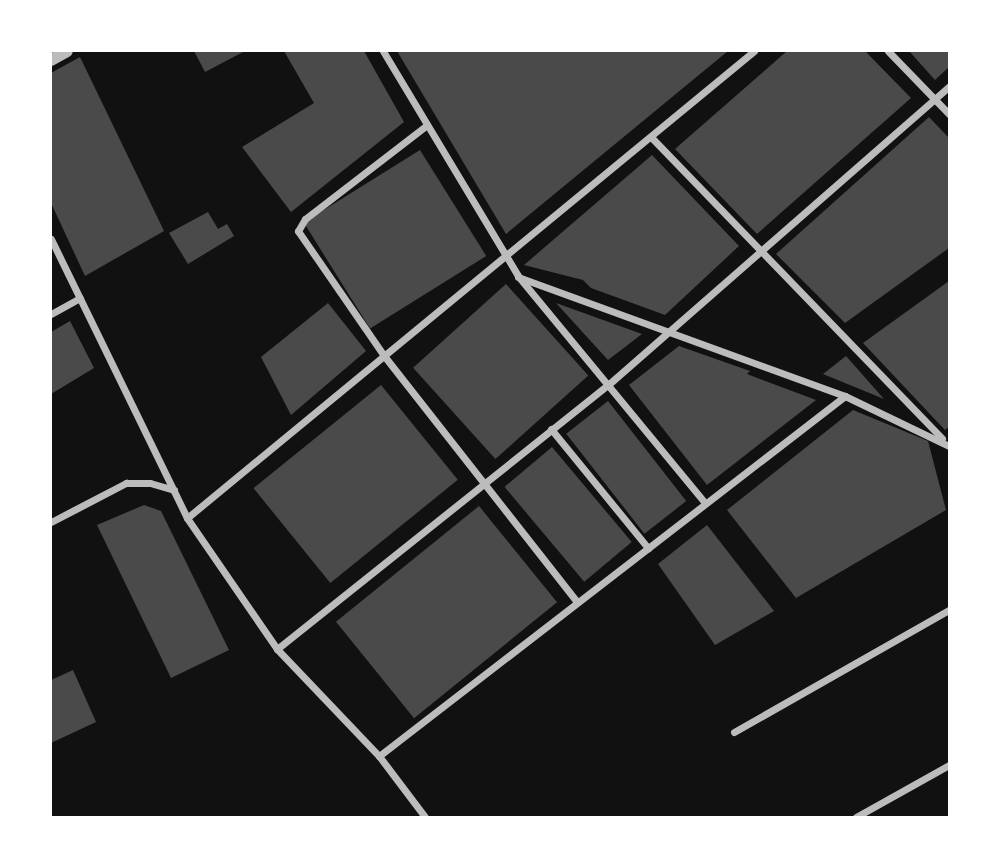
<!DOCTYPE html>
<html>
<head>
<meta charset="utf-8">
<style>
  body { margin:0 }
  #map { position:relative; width:1000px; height:868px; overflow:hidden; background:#111; font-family:Manrope,sans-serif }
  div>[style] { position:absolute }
  .building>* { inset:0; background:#4a4a4a; transform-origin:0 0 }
  .minor>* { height:7px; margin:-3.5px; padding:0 3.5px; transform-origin:3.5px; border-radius:3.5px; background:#bcbcbc }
  .tertiary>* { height:12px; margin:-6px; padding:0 6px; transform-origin:6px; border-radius:6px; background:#bcbcbc }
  span { translate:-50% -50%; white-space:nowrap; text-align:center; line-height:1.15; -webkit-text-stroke:7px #fff; paint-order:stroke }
  .frame { position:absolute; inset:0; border:52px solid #fff; pointer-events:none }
</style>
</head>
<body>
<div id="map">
  <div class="building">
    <div style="clip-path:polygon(194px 51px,245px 51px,205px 72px)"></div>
    <div style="clip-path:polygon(284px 51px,364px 51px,404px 122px,291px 212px,242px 147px,314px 103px)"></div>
    <div style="clip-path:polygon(397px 51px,728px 51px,506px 234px)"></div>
    <div style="clip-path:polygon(787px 51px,865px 51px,911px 98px,757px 234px,675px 149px)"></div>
    <div style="clip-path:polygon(909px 51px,949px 51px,949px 67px,935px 80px)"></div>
    <div style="clip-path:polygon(80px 57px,164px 231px,85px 276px,51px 203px,51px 73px)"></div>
    <div style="clip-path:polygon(929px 117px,949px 138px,949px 248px,845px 323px,776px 254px)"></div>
    <div style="left:420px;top:150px;width:125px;height:137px;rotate:58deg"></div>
    <div style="clip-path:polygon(652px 155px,739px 246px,665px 315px,591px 288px,583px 280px,524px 265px)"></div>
    <div style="clip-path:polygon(208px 212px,218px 229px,227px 224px,234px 236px,188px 264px,169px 233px)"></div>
    <div style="clip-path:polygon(949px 281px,949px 427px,945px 430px,863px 343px)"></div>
    <div style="left:506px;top:284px;width:123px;height:125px;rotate:48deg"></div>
    <div style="clip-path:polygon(328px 303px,366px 351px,291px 415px,261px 357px)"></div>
    <div style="clip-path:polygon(556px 303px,642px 334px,608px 360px)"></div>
    <div style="clip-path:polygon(70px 321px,94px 368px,51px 394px,51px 332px)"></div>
    <div style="clip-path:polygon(679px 346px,750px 371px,747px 374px,816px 400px,707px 485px,629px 385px)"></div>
    <div style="clip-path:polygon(846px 356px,884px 399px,823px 374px)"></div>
    <div style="left:381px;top:385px;width:122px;height:164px;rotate:51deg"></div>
    <div style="left:608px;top:401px;width:127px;height:53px;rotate:52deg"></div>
    <div style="clip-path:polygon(853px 410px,928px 441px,946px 510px,796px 598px,727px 510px)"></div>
    <div style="left:552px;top:447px;width:124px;height:62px;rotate:50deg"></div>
    <div style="clip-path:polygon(144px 505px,161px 511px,229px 650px,171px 678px,97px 525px)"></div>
    <div style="left:479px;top:506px;width:124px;height:184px;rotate:51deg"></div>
    <div style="clip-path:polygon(707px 525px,774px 611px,715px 645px,658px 564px)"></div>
    <div style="clip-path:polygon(73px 670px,96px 722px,51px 743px,51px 680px)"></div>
  </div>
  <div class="minor">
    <div style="left:383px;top:51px;width:262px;rotate:59deg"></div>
    <div style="left:518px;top:276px;width:294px;rotate:50.5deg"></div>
    <div style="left:888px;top:51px;width:88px;rotate:45.9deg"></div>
    <div style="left:427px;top:125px;width:154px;rotate:142.4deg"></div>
    <div style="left:305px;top:219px;width:14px;rotate:120deg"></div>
    <div style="left:298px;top:231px;width:153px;rotate:55.4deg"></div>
    <div style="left:385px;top:357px;width:311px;rotate:51.9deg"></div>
    <div style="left:651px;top:137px;width:419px;rotate:46deg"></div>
    <div style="left:51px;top:239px;width:310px;rotate:64deg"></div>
    <div style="left:187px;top:518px;width:159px;rotate:55.5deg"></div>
    <div style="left:277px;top:649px;width:148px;rotate:46.4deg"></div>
    <div style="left:379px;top:756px;width:76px;rotate:53deg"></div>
    <div style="left:518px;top:277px;width:348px;rotate:20deg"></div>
    <div style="left:845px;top:396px;width:115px;rotate:25.7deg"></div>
    <div style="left:51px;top:314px;width:33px;rotate:-29deg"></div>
    <div style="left:551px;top:429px;width:154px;rotate:50.8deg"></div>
    <div style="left:187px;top:518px;width:735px;rotate:-39.48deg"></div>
    <div style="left:51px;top:522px;width:85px;rotate:-27.5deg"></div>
    <div style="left:126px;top:483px;width:24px"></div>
    <div style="left:150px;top:483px;width:25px;rotate:16deg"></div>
    <div style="left:277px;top:649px;width:425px;rotate:-38.6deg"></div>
    <div style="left:609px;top:384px;width:452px;rotate:-41.2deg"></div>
    <div style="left:734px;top:732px;width:247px;rotate:-29.6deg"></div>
    <div style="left:379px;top:756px;width:589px;rotate:-37.69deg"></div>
    <div style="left:856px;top:817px;width:107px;rotate:-29.2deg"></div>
  </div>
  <div class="tertiary">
    <div style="left:51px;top:60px;width:18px;rotate:-29deg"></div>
  </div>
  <div class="frame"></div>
</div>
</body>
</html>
